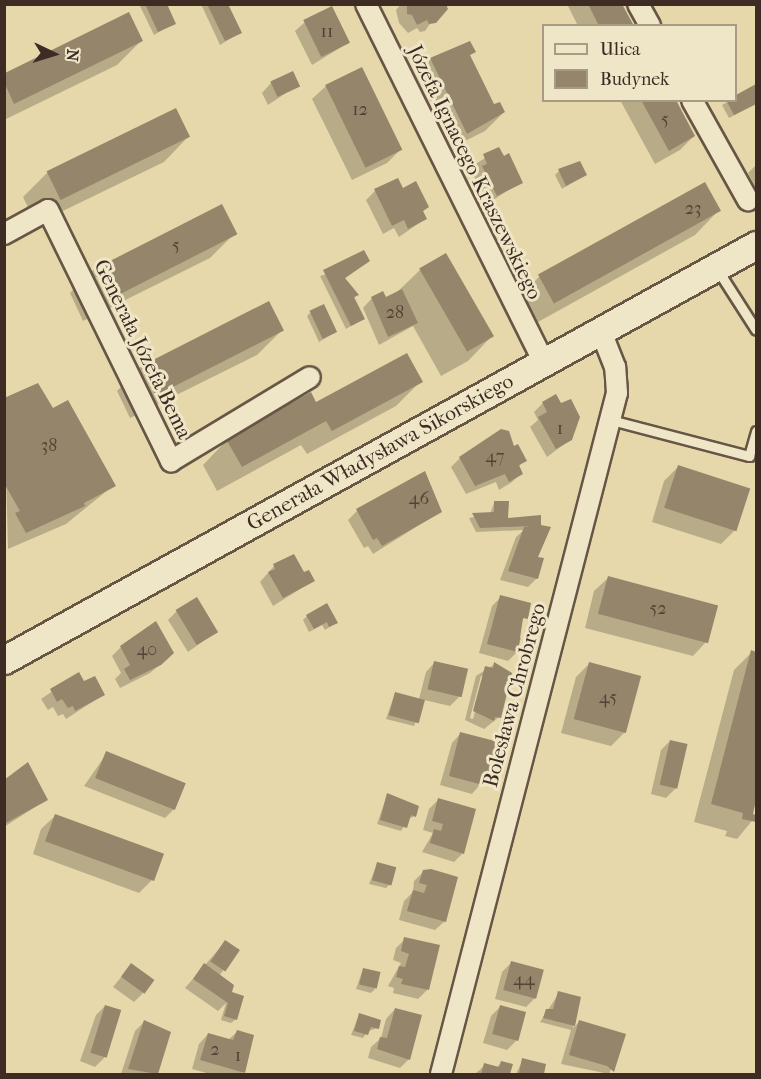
<!DOCTYPE html>
<html>
<head>
<meta charset="utf-8">
<style>
  body { margin:0 }
  #map { position:relative; width:761px; height:1079px; overflow:hidden; background:#e6d8ab; font-family:"IM FELL French Canon",serif }
  div>[style] { position:absolute }
  .shadow>* { inset:0; background:#0003 }
  .building>* { inset:0; background:#95856a; transform-origin:0 0 }
  .roads { filter:drop-shadow(2px 0 #675646) drop-shadow(-2px 0 #675646) drop-shadow(0 2px #675646) drop-shadow(0 -2px #675646) }
  .lane>* { height:9px; margin:-4.5px; padding:0 4.5px; transform-origin:4.5px; border-radius:4.5px; background:#efe6c8 }
  .street>* { height:20px; margin:-10px; padding:0 10px; transform-origin:10px; border-radius:10px; background:#efe6c8 }
  .secondary>* { height:27px; margin:-13.5px; padding:0 13.5px; transform-origin:13.5px; border-radius:13.5px; background:#efe6c8 }
  span { translate:-50% -50%; white-space:nowrap; text-align:center; line-height:1.15; -webkit-text-stroke:6px #efe6c8; paint-order:stroke }
  .number-label { font-size:18px; color:#534236 }
  .number-label span { -webkit-text-stroke-width:0 }
  .street-label { font-size:21px; color:#3d2b24 }
  .frame { position:absolute; inset:0; border:6px solid #3d2b24; pointer-events:none }
  .legend { position:absolute; left:542px; top:24px; width:195px; height:78px; box-sizing:border-box; background:#efe6c8; border:2px solid #a89b86; margin:0; padding:8px 10px; list-style:none; font-size:18px; color:#3d2b24 }
  .legend li { display:flex; align-items:center; gap:12px; height:30px }
  .legend b { width:30px; border:2px solid #a89b86 }
  .north { position:absolute; left:24px; top:24px; width:60px; height:60px; -webkit-text-stroke:4px #efe6c8; paint-order:stroke; rotate:94deg; font-size:16px; font-weight:700; line-height:24px; text-align:center; color:#3d2b24 }
  .north::after { content:''; display:block; margin:auto; width:21px; height:27px; background:#3d2b24; clip-path:polygon(50% 0,100% 100%,50% 72%,0 100%) }
</style>
</head>
<body>
<div id="map">
  <div class="shadow">
    <div style="clip-path:polygon(139px 4px,165px 4px,174px 23px,154px 35px)"></div>
    <div style="clip-path:polygon(201px 4px,227px 4px,241px 32px,220px 45px)"></div>
    <div style="clip-path:polygon(401px 4px,444px 4px,425px 31px,420px 32px,417px 28px,408px 33px,399px 23px,396px 10px)"></div>
    <div style="clip-path:polygon(567px 4px,621px 4px,632px 26px,578px 26px)"></div>
    <div style="clip-path:polygon(128px 14px,141px 41px,117px 65px,4px 120px,4px 75px)"></div>
    <div style="clip-path:polygon(305px 22px,348px 43px,312px 65px,295px 31px)"></div>
    <div style="clip-path:polygon(469px 43px,474px 52px,469px 56px,494px 106px,504px 112px,485px 131px,453px 147px,417px 73px,430px 60px)"></div>
    <div style="clip-path:polygon(271px 83px,298px 85px,268px 105px,262px 93px)"></div>
    <div style="clip-path:polygon(326px 86px,401px 149px,387px 163px,352px 180px,312px 99px)"></div>
    <div style="clip-path:polygon(756px 86px,756px 104px,729px 118px,722px 105px)"></div>
    <div style="clip-path:polygon(620px 100px,674px 100px,694px 136px,680px 150px,655px 164px)"></div>
    <div style="clip-path:polygon(175px 110px,188px 137px,164px 162px,36px 224px,23px 197px,48px 172px)"></div>
    <div style="clip-path:polygon(499px 149px,521px 182px,487px 204px,474px 176px,478px 172px,474px 165px)"></div>
    <div style="clip-path:polygon(756px 165px,756px 189px,748px 173px)"></div>
    <div style="clip-path:polygon(559px 171px,585px 175px,562px 189px,555px 175px)"></div>
    <div style="clip-path:polygon(402px 190px,427px 207px,422px 212px,425px 219px,399px 237px,394px 228px,383px 234px,366px 200px,375px 191px)"></div>
    <div style="clip-path:polygon(evenodd,222px 206px,235px 233px,210px 258px,83px 321px,70px 293px,94px 269px,222px 206px,96px 277px,100px 277px,112px 303px,110px 304px,96px 277px)"></div>
    <div style="clip-path:polygon(719px 210px,695px 235px,529px 327px,514px 301px,539px 277px)"></div>
    <div style="clip-path:polygon(446px 255px,492px 336px,468px 361px,441px 376px,413px 326px,379px 345px,363px 308px,372px 298px,385px 299px,395px 294px,420px 270px)"></div>
    <div style="clip-path:polygon(368px 261px,344px 279px,357px 295px,353px 299px,363px 319px,346px 329px,320px 276px)"></div>
    <div style="clip-path:polygon(311px 312px,336px 332px,319px 342px,307px 316px)"></div>
    <div style="clip-path:polygon(282px 330px,257px 355px,130px 418px,117px 391px,141px 366px)"></div>
    <div style="clip-path:polygon(421px 381px,396px 406px,307px 454px,301px 445px,217px 491px,203px 465px,227px 440px)"></div>
    <div style="clip-path:polygon(4px 401px,52px 410px,114px 485px,66px 524px,8px 549px)"></div>
    <div style="clip-path:polygon(543px 403px,571px 439px,547px 457px,530px 427px,538px 420px,534px 412px)"></div>
    <div style="clip-path:polygon(514px 449px,525px 460px,518px 467px,521px 473px,512px 482px,499px 490px,496px 482px,466px 494px,451px 467px,460px 458px)"></div>
    <div style="clip-path:polygon(678px 467px,735px 530px,721px 544px,652px 522px,664px 481px)"></div>
    <div style="clip-path:polygon(424px 474px,440px 512px,373px 554px,368px 546px,364px 548px,348px 520px,357px 511px)"></div>
    <div style="clip-path:polygon(494px 503px,506px 519px,539px 517px,537px 578px,528px 587px,500px 580px,516px 537px,524px 530px,476px 532px,469px 518px,490px 514px)"></div>
    <div style="clip-path:polygon(274px 566px,304px 574px,313px 581px,273px 606px,260px 582px)"></div>
    <div style="clip-path:polygon(608px 578px,706px 642px,693px 656px,585px 628px,594px 591px)"></div>
    <div style="clip-path:polygon(501px 597px,529px 604px,516px 637px,521px 638px,517px 652px,508px 661px,479px 653px,492px 606px)"></div>
    <div style="clip-path:polygon(177px 611px,216px 632px,188px 652px,168px 620px)"></div>
    <div style="clip-path:polygon(307px 616px,336px 623px,325px 630px,322px 625px,309px 632px,303px 620px)"></div>
    <div style="clip-path:polygon(121px 647px,163px 662px,150px 673px,120px 688px,115px 679px,121px 673px,112px 656px)"></div>
    <div style="clip-path:polygon(752px 652px,756px 653px,756px 794px,751px 815px,756px 816px,737px 839px,725px 836px,727px 831px,694px 822px,734px 670px)"></div>
    <div style="clip-path:polygon(435px 662px,459px 697px,450px 706px,424px 700px,414px 726px,386px 719px,395px 693px,419px 699px,426px 672px)"></div>
    <div style="clip-path:polygon(evenodd,495px 664px,499px 717px,484px 729px,465px 720px,476px 676px,495px 664px,481px 676px,484px 676px,473px 719px,470px 718px,481px 676px)"></div>
    <div style="clip-path:polygon(589px 664px,625px 732px,611px 746px,561px 733px,576px 677px)"></div>
    <div style="clip-path:polygon(78px 674px,84px 683px,103px 695px,66px 719px,63px 714px,58px 716px,53px 707px,48px 710px,41px 699px)"></div>
    <div style="clip-path:polygon(461px 733px,490px 773px,472px 794px,440px 785px,452px 743px)"></div>
    <div style="clip-path:polygon(670px 741px,675px 789px,666px 798px,651px 794px,661px 750px)"></div>
    <div style="clip-path:polygon(107px 753px,174px 809px,165px 818px,84px 786px)"></div>
    <div style="clip-path:polygon(27px 764px,46px 800px,4px 827px,4px 782px)"></div>
    <div style="clip-path:polygon(387px 795px,415px 816px,408px 819px,401px 831px,377px 824px)"></div>
    <div style="clip-path:polygon(438px 800px,463px 853px,454px 862px,422px 852px,433px 833px,423px 830px,429px 809px)"></div>
    <div style="clip-path:polygon(55px 816px,153px 879px,139px 893px,33px 854px,41px 829px)"></div>
    <div style="clip-path:polygon(377px 864px,390px 884px,386px 888px,369px 884px)"></div>
    <div style="clip-path:polygon(423px 872px,445px 921px,435px 930px,399px 920px,404px 901px,413px 892px,414px 881px)"></div>
    <div style="clip-path:polygon(405px 939px,427px 990px,418px 999px,393px 993px,394px 988px,388px 986px,401px 963px,393px 960px,396px 948px)"></div>
    <div style="clip-path:polygon(225px 942px,238px 951px,219px 976px,230px 993px,236px 1019px,231px 1023px,221px 1020px,226px 1003px,218px 1011px,185px 988px)"></div>
    <div style="clip-path:polygon(511px 963px,535px 998px,526px 1007px,495px 999px,502px 972px)"></div>
    <div style="clip-path:polygon(131px 965px,143px 993px,134px 1002px,113px 987px)"></div>
    <div style="clip-path:polygon(363px 969px,375px 989px,371px 993px,356px 989px)"></div>
    <div style="clip-path:polygon(559px 993px,579px 998px,573px 1028px,580px 1021px,625px 1035px,609px 1074px,561px 1064px,571px 1030px,540px 1022px)"></div>
    <div style="clip-path:polygon(105px 1006px,119px 1011px,104px 1058px,95px 1067px,80px 1061px,96px 1015px)"></div>
    <div style="clip-path:polygon(500px 1007px,524px 1014px,516px 1041px,507px 1050px,483px 1043px,491px 1016px)"></div>
    <div style="clip-path:polygon(395px 1009px,409px 1059px,400px 1068px,368px 1058px,371px 1047px,381px 1038px,386px 1019px)"></div>
    <div style="clip-path:polygon(359px 1015px,378px 1028px,368px 1031px,363px 1038px,351px 1035px)"></div>
    <div style="clip-path:polygon(144px 1022px,169px 1033px,156px 1074px,121px 1074px,135px 1031px)"></div>
    <div style="clip-path:polygon(237px 1032px,252px 1036px,242px 1074px,210px 1074px,192px 1069px,199px 1044px,208px 1034px,228px 1040px)"></div>
    <div style="clip-path:polygon(523px 1059px,544px 1065px,542px 1074px,516px 1074px)"></div>
    <div style="clip-path:polygon(501px 1063px,511px 1065px,509px 1074px,475px 1074px,485px 1065px,496px 1068px)"></div>
  </div>
  <div class="building">
    <div style="clip-path:polygon(145px 4px,167px 4px,176px 24px,158px 32px)"></div>
    <div style="clip-path:polygon(207px 4px,228px 4px,242px 33px,225px 41px)"></div>
    <div style="clip-path:polygon(407px 4px,446px 4px,448px 9px,436px 23px,429px 24px,427px 20px,417px 25px,412px 15px,407px 14px)"></div>
    <div style="clip-path:polygon(588px 4px,622px 4px,634px 26px,599px 26px)"></div>
    <div style="left:332px;top:6px;width:41px;height:32px;rotate:64deg"></div>
    <div style="clip-path:polygon(129px 12px,143px 41px,14px 104px,5px 84px,5px 73px)"></div>
    <div style="clip-path:polygon(470px 41px,476px 52px,470px 55px,494px 104px,500px 102px,505px 112px,467px 134px,430px 58px)"></div>
    <div style="left:362px;top:67px;width:92px;height:41px;rotate:64deg"></div>
    <div style="left:293px;top:71px;width:17px;height:25px;rotate:65deg"></div>
    <div style="clip-path:polygon(756px 84px,756px 104px,734px 115px,726px 100px,736px 100px,736px 95px)"></div>
    <div style="clip-path:polygon(641px 100px,676px 100px,695px 136px,669px 151px)"></div>
    <div style="left:176px;top:108px;width:32px;height:144px;rotate:64deg"></div>
    <div style="clip-path:polygon(499px 147px,504px 156px,509px 153px,523px 183px,497px 196px,482px 166px,487px 164px,483px 154px)"></div>
    <div style="clip-path:polygon(580px 161px,587px 175px,566px 186px,558px 169px)"></div>
    <div style="clip-path:polygon(398px 178px,403px 188px,416px 181px,429px 207px,423px 211px,427px 219px,408px 229px,404px 220px,392px 226px,374px 189px)"></div>
    <div style="left:705px;top:182px;width:33px;height:191px;rotate:61deg"></div>
    <div style="left:222px;top:204px;width:34px;height:143px;rotate:63deg"></div>
    <div style="clip-path:polygon(364px 250px,370px 261px,345px 278px,359px 295px,354px 297px,365px 319px,351px 326px,323px 270px)"></div>
    <div style="left:446px;top:253px;width:96px;height:31px;rotate:60deg"></div>
    <div style="clip-path:polygon(402px 289px,418px 323px,388px 337px,371px 297px,383px 291px,386px 297px)"></div>
    <div style="left:269px;top:301px;width:33px;height:144px;rotate:63deg"></div>
    <div style="left:324px;top:304px;width:31px;height:16px;rotate:65deg"></div>
    <div style="clip-path:polygon(407px 353px,423px 382px,332px 431px,326px 421px,242px 467px,226px 439px,311px 392px,316px 402px)"></div>
    <div style="clip-path:polygon(38px 383px,53px 408px,68px 400px,116px 486px,84px 503px,85px 506px,26px 533px,15px 513px,20px 511px,4px 483px,4px 398px)"></div>
    <div style="clip-path:polygon(556px 394px,561px 403px,571px 399px,580px 417px,572px 440px,556px 449px,538px 417px,547px 412px,542px 402px)"></div>
    <div style="clip-path:polygon(501px 429px,509px 431px,514px 446px,518px 444px,527px 461px,519px 465px,523px 474px,509px 482px,505px 474px,475px 486px,459px 457px)"></div>
    <div style="left:678px;top:465px;width:76px;height:45px;rotate:18deg"></div>
    <div style="clip-path:polygon(425px 471px,442px 512px,382px 546px,377px 538px,373px 540px,356px 509px)"></div>
    <div style="clip-path:polygon(494px 501px,509px 501px,508px 518px,541px 515px,541px 525px,551px 527px,538px 557px,544px 558px,538px 579px,508px 571px,524px 527px,531px 526px,480px 528px,472px 513px,494px 512px)"></div>
    <div style="clip-path:polygon(294px 554px,304px 572px,309px 570px,315px 581px,283px 598px,268px 572px,275px 569px,273px 564px)"></div>
    <div style="left:608px;top:576px;width:114px;height:39px;rotate:15deg"></div>
    <div style="clip-path:polygon(500px 595px,531px 603px,528px 619px,523px 618px,518px 652px,487px 644px)"></div>
    <div style="left:197px;top:597px;width:41px;height:25px;rotate:59deg"></div>
    <div style="clip-path:polygon(327px 603px,338px 623px,329px 627px,327px 622px,314px 629px,306px 615px)"></div>
    <div style="clip-path:polygon(156px 621px,174px 653px,161px 665px,130px 680px,124px 669px,130px 665px,120px 646px)"></div>
    <div style="clip-path:polygon(751px 650px,756px 652px,756px 800px,753px 814px,756px 815px,756px 822px,742px 819px,743px 813px,711px 804px)"></div>
    <div style="left:434px;top:661px;width:35px;height:29px;rotate:13deg"></div>
    <div style="clip-path:polygon(494px 662px,512px 673px,501px 718px,495px 717px,494px 721px,473px 711px,485px 666px,493px 668px)"></div>
    <div style="left:589px;top:662px;width:54px;height:59px;rotate:15deg"></div>
    <div style="clip-path:polygon(79px 672px,84px 681px,95px 676px,105px 695px,75px 711px,73px 706px,68px 708px,62px 699px,57px 702px,50px 689px)"></div>
    <div style="left:395px;top:692px;width:31px;height:24px;rotate:15deg"></div>
    <div style="clip-path:polygon(460px 732px,495px 741px,494px 765px,491px 774px,486px 772px,483px 785px,449px 776px)"></div>
    <div style="left:670px;top:740px;width:18px;height:46px;rotate:13deg"></div>
    <div style="left:106px;top:751px;width:86px;height:29px;rotate:22deg"></div>
    <div style="clip-path:polygon(28px 762px,48px 800px,4px 824px,4px 780px)"></div>
    <div style="clip-path:polygon(387px 793px,419px 806px,416px 817px,411px 815px,407px 828px,380px 820px)"></div>
    <div style="clip-path:polygon(438px 798px,476px 809px,464px 854px,430px 843px,434px 829px,441px 831px,443px 824px,432px 821px)"></div>
    <div style="left:55px;top:814px;width:116px;height:29px;rotate:20deg"></div>
    <div style="left:377px;top:862px;width:20px;height:19px;rotate:15deg"></div>
    <div style="clip-path:polygon(431px 869px,458px 877px,446px 922px,407px 911px,413px 890px,424px 893px,427px 885px,419px 883px,423px 870px)"></div>
    <div style="clip-path:polygon(404px 937px,440px 945px,429px 990px,401px 984px,403px 979px,396px 977px,399px 966px,405px 967px,409px 954px,401px 951px)"></div>
    <div style="left:225px;top:940px;width:18px;height:26px;rotate:34deg"></div>
    <div style="left:511px;top:961px;width:34px;height:30px;rotate:15deg"></div>
    <div style="left:131px;top:963px;width:29px;height:17px;rotate:36deg"></div>
    <div style="clip-path:polygon(204px 963px,234px 985px,232px 992px,244px 996px,237px 1020px,224px 1016px,228px 1003px,193px 979px)"></div>
    <div style="left:363px;top:968px;width:18px;height:17px;rotate:13deg"></div>
    <div style="clip-path:polygon(558px 991px,581px 997px,575px 1026px,543px 1018px,546px 1009px,553px 1009px)"></div>
    <div style="left:105px;top:1005px;width:17px;height:50px;rotate:17deg"></div>
    <div style="left:500px;top:1005px;width:27px;height:30px;rotate:15deg"></div>
    <div style="clip-path:polygon(395px 1008px,422px 1015px,410px 1060px,377px 1049px,380px 1037px,387px 1038px)"></div>
    <div style="clip-path:polygon(359px 1013px,381px 1020px,379px 1029px,371px 1027px,368px 1035px,354px 1031px)"></div>
    <div style="clip-path:polygon(144px 1020px,171px 1032px,158px 1074px,128px 1069px)"></div>
    <div style="clip-path:polygon(579px 1020px,626px 1034px,614px 1072px,607px 1066px,569px 1055px)"></div>
    <div style="clip-path:polygon(237px 1030px,254px 1035px,245px 1073px,200px 1060px,208px 1033px,233px 1040px)"></div>
    <div style="clip-path:polygon(522px 1058px,546px 1064px,544px 1074px,519px 1073px)"></div>
    <div style="clip-path:polygon(501px 1061px,513px 1064px,510px 1074px,481px 1074px,484px 1063px,499px 1067px)"></div>
  </div>
  <div class="roads">
    <div class="lane">
      <div style="left:717px;top:269px;width:72px;rotate:57.4deg"></div>
      <div style="left:611px;top:420px;width:143px;rotate:14.6deg"></div>
      <div style="left:749px;top:456px;width:26px;rotate:-74deg"></div>
    </div>
    <div class="street">
      <div style="left:366px;top:4px;width:398px;rotate:63.6deg"></div>
      <div style="left:638px;top:4px;width:25px;rotate:61deg"></div>
      <div style="left:692px;top:100px;width:115px;rotate:60.8deg"></div>
      <div style="left:4px;top:234px;width:50px;rotate:-28.6deg"></div>
      <div style="left:48px;top:210px;width:280px;rotate:63.9deg"></div>
      <div style="left:171px;top:461px;width:162px;rotate:-31.1deg"></div>
      <div style="left:441px;top:1074px;width:703px;rotate:-75.51deg"></div>
      <div style="left:617px;top:393px;width:26px;rotate:-94deg"></div>
      <div style="left:615px;top:367px;width:41px;rotate:-111.5deg"></div>
    </div>
    <div class="secondary">
      <div style="left:4px;top:660px;width:859px;rotate:-28.89deg"></div>
    </div>
  </div>
  <div class="number-label">
    <span style="left:327px;top:32px">11</span>
    <span style="left:360px;top:110px">12</span>
    <span style="left:665px;top:120px">5</span>
    <span style="left:693px;top:209px">23</span>
    <span style="left:176px;top:246px">5</span>
    <span style="left:395px;top:313px">28</span>
    <span style="left:560px;top:429px">1</span>
    <span style="left:49px;top:446px">38</span>
    <span style="left:495px;top:457px">47</span>
    <span style="left:419px;top:499px">46</span>
    <span style="left:658px;top:609px">52</span>
    <span style="left:147px;top:650px">40</span>
    <span style="left:608px;top:698px">45</span>
    <span style="left:524px;top:980px">44</span>
    <span style="left:215px;top:1050px">2</span>
    <span style="left:238px;top:1056px">1</span>
  </div>
  <div class="street-label">
    <span style="left:475px;top:172px;rotate:64deg">Józefa Ignacego Kraszewskiego</span>
    <span style="left:143px;top:349px;rotate:64deg">Generała Józefa Bema</span>
    <span style="left:380px;top:452px;rotate:-29deg">Generała Władysława Sikorskiego</span>
    <span style="left:514px;top:695px;rotate:-75deg">Bolesława Chrobrego</span>
  </div>
  <div class="frame"></div>
  <ul class="legend">
  <li><b style="height:8px;background:#efe6c8"></b>Ulica</li>
  <li><b style="height:16px;background:#95856a"></b>Budynek</li>
  </ul>
  <div class="north">N</div>
</div>
</body>
</html>
